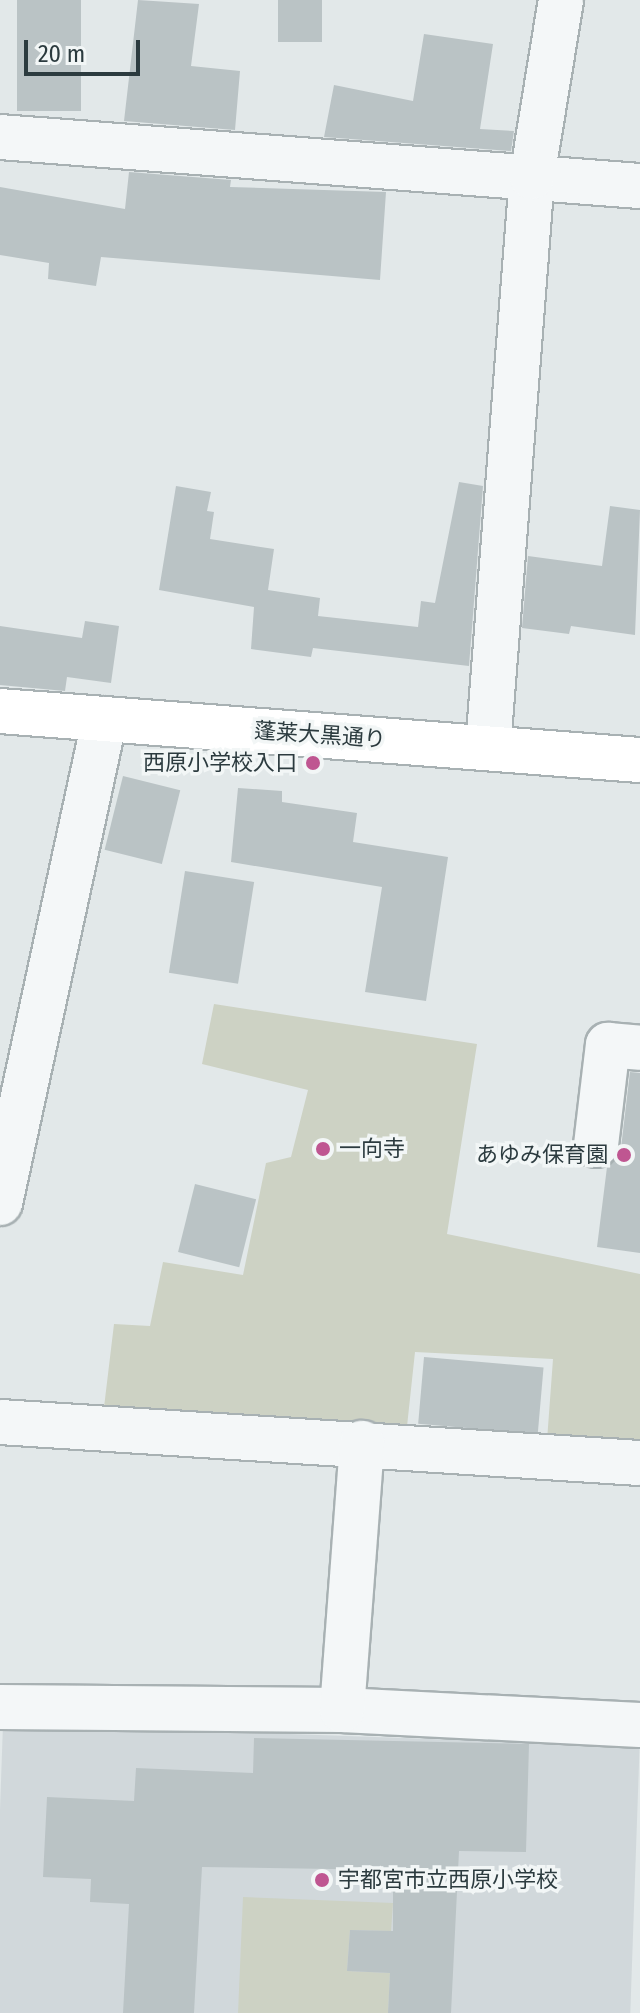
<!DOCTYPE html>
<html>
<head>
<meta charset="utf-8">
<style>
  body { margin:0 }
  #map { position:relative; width:640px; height:2013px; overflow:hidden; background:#e2e8e9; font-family:"Fira Sans Condensed","Noto Sans JP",sans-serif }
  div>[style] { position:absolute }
  .built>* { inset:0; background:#d1d8db; transform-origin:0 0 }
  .green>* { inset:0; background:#cdd2c4 }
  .building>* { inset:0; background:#bac3c5; transform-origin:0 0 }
  .roads { filter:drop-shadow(2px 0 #a8b1b3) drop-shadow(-2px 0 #a8b1b3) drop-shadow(0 2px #a8b1b3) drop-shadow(0 -2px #a8b1b3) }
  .street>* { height:44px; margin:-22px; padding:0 22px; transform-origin:22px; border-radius:22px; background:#f4f7f8 }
  .secondary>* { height:44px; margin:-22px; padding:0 22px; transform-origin:22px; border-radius:22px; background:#fff }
  .dots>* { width:22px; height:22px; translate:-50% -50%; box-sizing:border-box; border:4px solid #f2f6f6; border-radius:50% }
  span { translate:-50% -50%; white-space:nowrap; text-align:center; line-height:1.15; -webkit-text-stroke:7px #f2f6f6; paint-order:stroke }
  .street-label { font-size:22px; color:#2c3b3f }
  .poi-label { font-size:22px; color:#2c3b3f }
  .right { translate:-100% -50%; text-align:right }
  .left { translate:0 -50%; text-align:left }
  .scale { position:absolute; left:24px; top:40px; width:116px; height:36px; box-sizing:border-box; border:4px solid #2c3b3f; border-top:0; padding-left:10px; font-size:24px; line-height:28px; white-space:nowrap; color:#2c3b3f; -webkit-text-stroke:6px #f2f6f6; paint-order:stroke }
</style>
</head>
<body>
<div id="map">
  <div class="built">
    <div style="left:3px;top:1724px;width:637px;height:289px;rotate:2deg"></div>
  </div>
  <div class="green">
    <div style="clip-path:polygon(214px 1004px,477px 1044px,447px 1234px,640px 1274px,640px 1461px,546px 1454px,553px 1359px,415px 1352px,405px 1445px,102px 1424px,114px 1324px,150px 1326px,163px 1262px,243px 1275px,266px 1163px,291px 1157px,308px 1090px,202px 1064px)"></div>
    <div style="clip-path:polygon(243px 1897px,393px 1903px,391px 1931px,350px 1930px,347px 1971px,390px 1973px,388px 2013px,238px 2013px)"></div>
  </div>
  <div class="building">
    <div style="left:17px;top:0;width:64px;height:111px"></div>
    <div style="clip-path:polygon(138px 0,199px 4px,191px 66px,240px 71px,235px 130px,124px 121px)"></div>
    <div style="left:278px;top:0;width:44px;height:42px"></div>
    <div style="clip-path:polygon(424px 34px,493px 44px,480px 129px,514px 131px,511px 151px,324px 137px,334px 85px,413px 101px)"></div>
    <div style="clip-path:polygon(129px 172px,231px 180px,230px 187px,386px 192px,380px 280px,101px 257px,96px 286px,48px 279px,49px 263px,0 255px,0 187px,125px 209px)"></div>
    <div style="clip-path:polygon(459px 482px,483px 486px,469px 666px,313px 648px,311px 657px,251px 649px,254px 607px,159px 590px,176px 486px,211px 492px,207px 511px,214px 512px,210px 539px,274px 549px,268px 590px,320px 598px,318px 616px,418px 627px,421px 601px,435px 603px)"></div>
    <div style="clip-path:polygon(610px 506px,640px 510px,635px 635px,571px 626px,569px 634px,522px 628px,528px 556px,602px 566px)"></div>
    <div style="clip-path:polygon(85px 621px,119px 626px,111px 683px,67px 677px,65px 691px,0 685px,0 626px,82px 638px)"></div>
    <div style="left:123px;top:776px;width:59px;height:76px;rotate:14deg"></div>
    <div style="clip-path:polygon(238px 788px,282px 791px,282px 802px,357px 813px,353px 842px,448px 857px,426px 1001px,365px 992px,382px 887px,231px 862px)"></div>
    <div style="left:185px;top:871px;width:70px;height:103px;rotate:9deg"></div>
    <div style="clip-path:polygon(630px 1072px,640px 1073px,640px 1253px,597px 1247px,607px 1167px,621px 1148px)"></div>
    <div style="left:195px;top:1184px;width:63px;height:70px;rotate:14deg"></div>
    <div style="left:424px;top:1357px;width:120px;height:67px;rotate:5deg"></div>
    <div style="clip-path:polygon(254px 1738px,529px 1744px,526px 1852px,459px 1851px,451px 2013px,388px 2013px,390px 1973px,347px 1971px,350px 1930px,393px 1931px,393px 1870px,202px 1867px,194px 2013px,123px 2013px,129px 1904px,90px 1902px,91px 1879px,43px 1877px,47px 1797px,134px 1801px,136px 1768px,253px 1773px)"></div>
  </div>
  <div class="roads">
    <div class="street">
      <div style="left:0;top:137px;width:642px;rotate:4.38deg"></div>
      <div style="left:488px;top:747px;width:572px;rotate:-85.59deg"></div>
      <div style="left:532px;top:177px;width:179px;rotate:-80.7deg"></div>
      <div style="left:596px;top:1145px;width:101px;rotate:-83.2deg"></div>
      <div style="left:608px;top:1045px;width:32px;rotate:5deg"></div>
      <div style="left:0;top:1203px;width:495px;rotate:-77.8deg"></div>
      <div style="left:0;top:1422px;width:641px;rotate:3.67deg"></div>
      <div style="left:0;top:1707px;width:342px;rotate:0.5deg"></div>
      <div style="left:342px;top:1710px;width:298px;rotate:2.9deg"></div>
      <div style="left:342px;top:1710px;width:268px;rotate:-85.7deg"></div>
    </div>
    <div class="secondary">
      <div style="left:0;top:711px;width:642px;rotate:4.38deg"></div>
    </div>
  </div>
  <div class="dots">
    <div style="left:313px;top:763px;background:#bf5691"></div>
    <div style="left:323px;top:1149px;background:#bf5691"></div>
    <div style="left:624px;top:1155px;background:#bf5691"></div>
    <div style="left:322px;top:1880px;background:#bf5691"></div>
  </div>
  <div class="street-label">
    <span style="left:320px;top:735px;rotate:4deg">蓬莱大黒通り</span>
  </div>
  <div class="poi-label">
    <span class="right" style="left:297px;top:763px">西原小学校入口</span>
    <span class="left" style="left:339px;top:1149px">一向寺</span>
    <span class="right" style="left:608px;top:1155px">あゆみ保育園</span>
    <span class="left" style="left:338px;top:1880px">宇都宮市立西原小学校</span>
  </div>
  <div class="scale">20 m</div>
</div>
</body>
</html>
